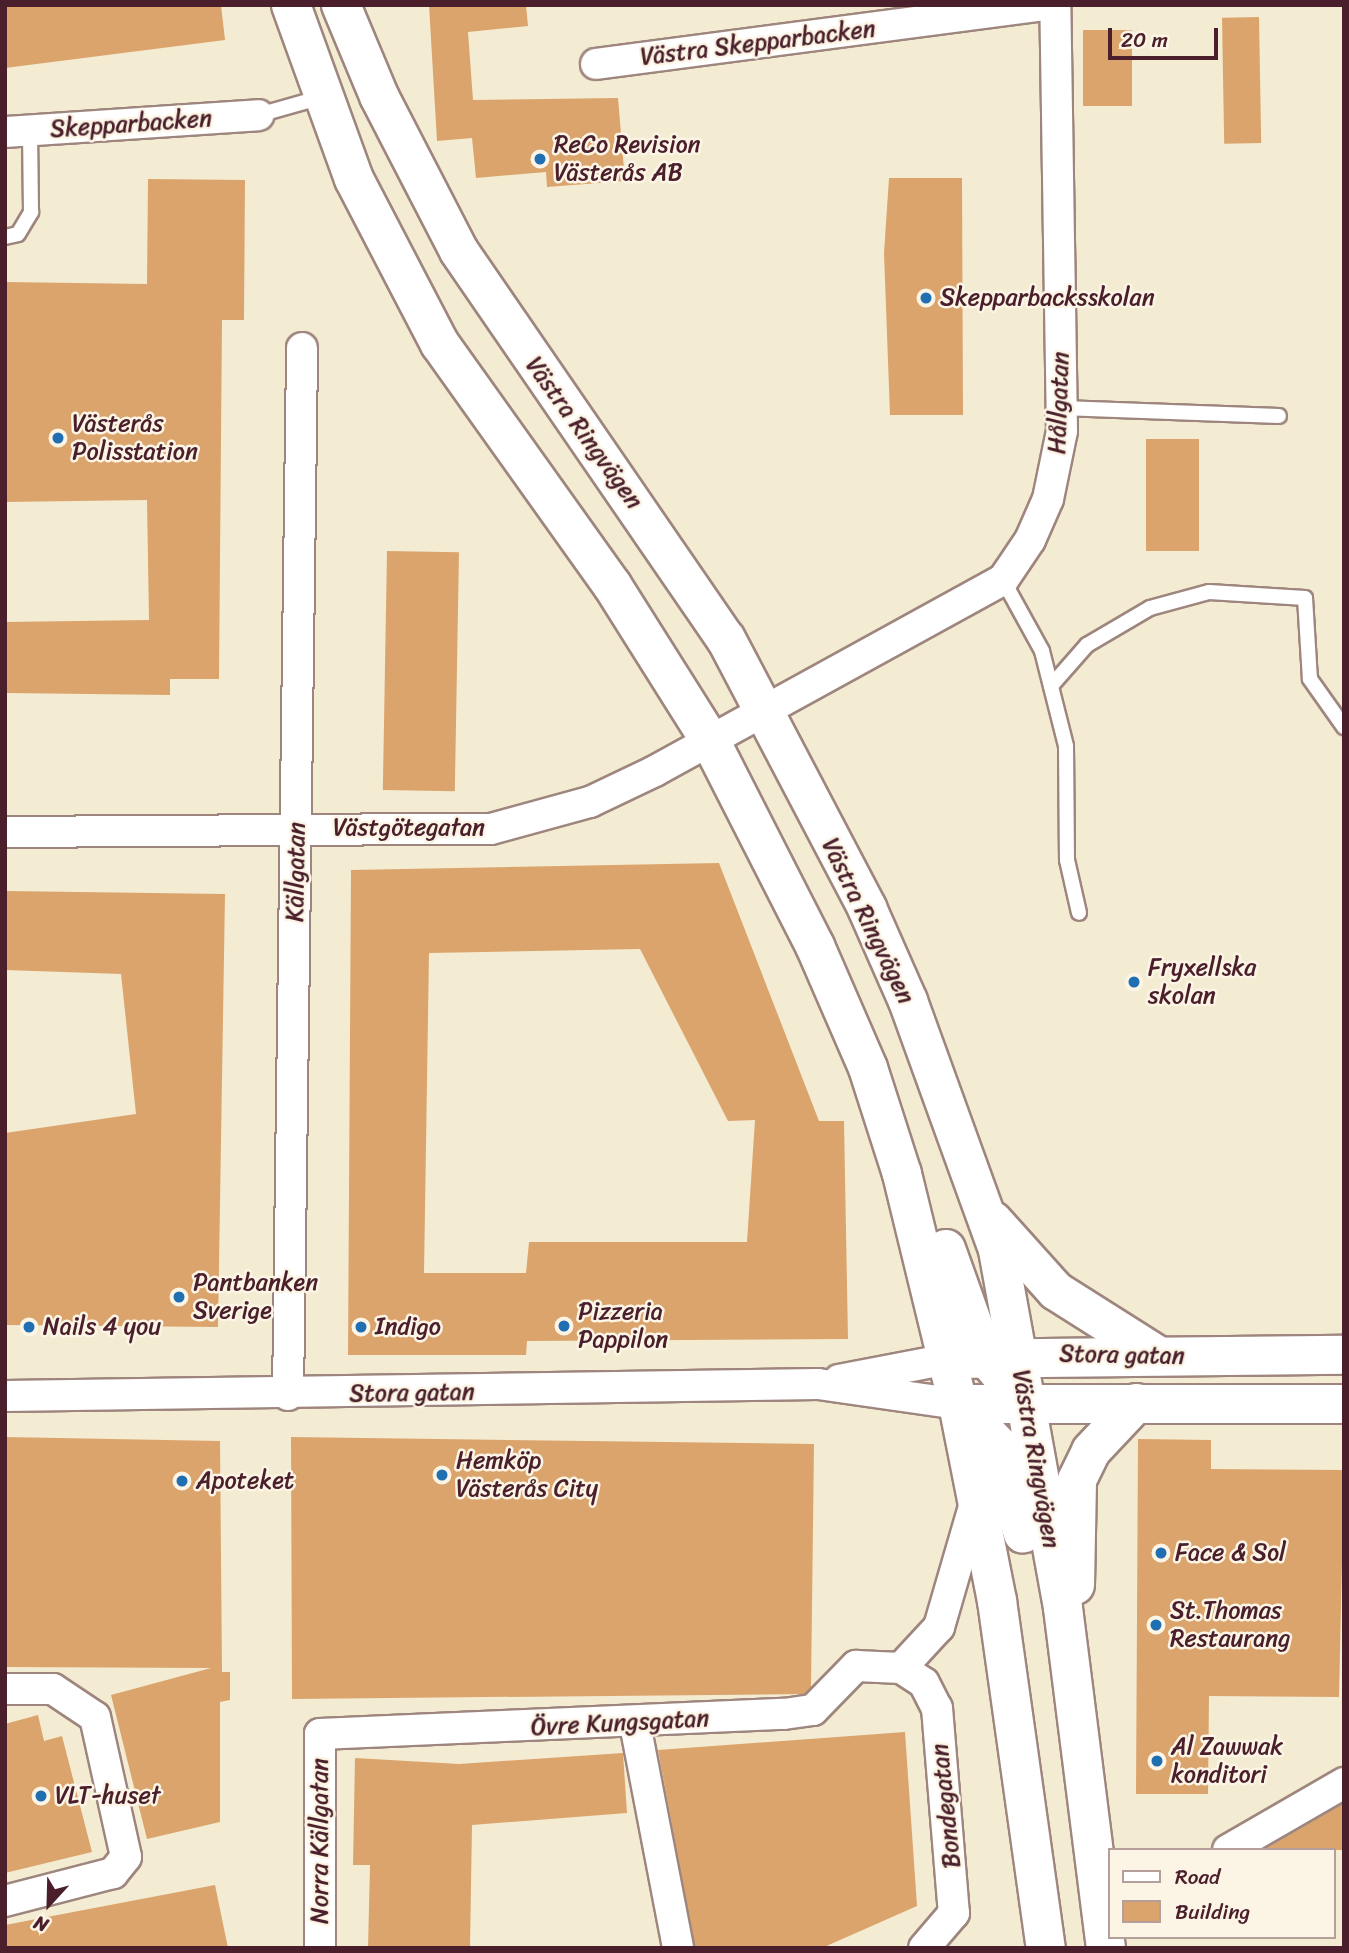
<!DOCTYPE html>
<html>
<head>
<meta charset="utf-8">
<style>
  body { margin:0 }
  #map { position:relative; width:1349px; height:1953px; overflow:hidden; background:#f3ecd2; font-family:Sriracha,sans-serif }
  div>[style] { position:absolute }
  .building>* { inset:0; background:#dba46d; transform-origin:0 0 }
  .roads { filter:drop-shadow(2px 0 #9e867e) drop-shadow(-2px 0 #9e867e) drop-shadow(0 2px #9e867e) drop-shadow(0 -2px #9e867e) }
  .lane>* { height:14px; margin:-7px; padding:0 7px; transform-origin:7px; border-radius:7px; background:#fff }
  .street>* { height:30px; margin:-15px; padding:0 15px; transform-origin:15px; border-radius:15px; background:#fff }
  .secondary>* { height:38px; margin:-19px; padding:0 19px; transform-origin:19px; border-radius:19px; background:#fff }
  .dots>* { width:19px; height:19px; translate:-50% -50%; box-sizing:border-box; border:4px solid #fcf5e5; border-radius:50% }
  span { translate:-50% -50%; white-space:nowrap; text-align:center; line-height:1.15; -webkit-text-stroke:5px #fcf5e5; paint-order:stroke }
  .street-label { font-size:24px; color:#4a1f2b }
  .poi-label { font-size:24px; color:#4a1f2b }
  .left { translate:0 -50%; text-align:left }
  .frame { position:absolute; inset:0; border:7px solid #4a1f2b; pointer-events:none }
  .legend { position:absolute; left:1108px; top:1848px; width:228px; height:91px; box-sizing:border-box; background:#fcf5e5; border:2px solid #b59f9b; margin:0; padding:9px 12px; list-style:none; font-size:21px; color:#4a1f2b }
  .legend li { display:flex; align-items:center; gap:14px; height:35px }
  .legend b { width:35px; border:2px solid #b59f9b }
  .north { position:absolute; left:14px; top:1869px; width:70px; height:70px; -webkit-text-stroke:5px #fcf5e5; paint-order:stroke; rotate:202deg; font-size:19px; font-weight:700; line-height:28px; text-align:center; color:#4a1f2b }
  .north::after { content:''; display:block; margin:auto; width:24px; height:32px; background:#4a1f2b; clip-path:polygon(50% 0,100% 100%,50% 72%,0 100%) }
  .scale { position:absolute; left:1108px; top:28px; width:110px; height:32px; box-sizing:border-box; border:4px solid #4a1f2b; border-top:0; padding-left:9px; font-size:21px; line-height:24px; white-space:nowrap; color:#4a1f2b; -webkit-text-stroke:5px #fcf5e5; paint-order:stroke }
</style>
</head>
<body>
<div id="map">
  <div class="building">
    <div style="clip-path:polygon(5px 5px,221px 5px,225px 40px,5px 68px)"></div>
    <div style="clip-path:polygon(429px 5px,526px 5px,528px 26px,468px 32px,473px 100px,618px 98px,625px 181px,547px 187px,546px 172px,476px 178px,472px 138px,437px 141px)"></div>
    <div style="left:1259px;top:17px;width:126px;height:37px;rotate:89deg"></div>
    <div style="left:1083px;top:30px;width:49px;height:76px"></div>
    <div style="clip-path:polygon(889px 178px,962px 178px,963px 415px,890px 415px,884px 253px)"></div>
    <div style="clip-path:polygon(148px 179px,245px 180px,244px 320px,222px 320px,219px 679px,170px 679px,170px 695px,5px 693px,5px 622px,149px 620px,147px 500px,5px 502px,5px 282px,147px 284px)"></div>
    <div style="left:1146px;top:439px;width:53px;height:112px"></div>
    <div style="left:387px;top:551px;width:72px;height:239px;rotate:1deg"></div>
    <div style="clip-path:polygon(evenodd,719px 863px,819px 1121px,844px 1121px,848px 1339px,527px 1341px,526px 1355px,348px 1355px,351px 870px,719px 863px,640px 949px,728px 1121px,755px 1120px,747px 1242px,529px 1242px,526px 1273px,424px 1273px,429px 953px,640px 949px)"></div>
    <div style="clip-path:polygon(5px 891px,225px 894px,218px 1327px,5px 1325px,5px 1133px,136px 1114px,121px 974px,5px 970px)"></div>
    <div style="clip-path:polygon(5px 1437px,220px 1441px,222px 1672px,230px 1672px,230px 1700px,220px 1702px,220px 1822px,147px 1839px,111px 1695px,211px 1668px,5px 1667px)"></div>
    <div style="clip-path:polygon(291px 1437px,814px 1444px,811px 1687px,804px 1694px,292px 1699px)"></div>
    <div style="clip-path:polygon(1138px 1439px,1211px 1440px,1211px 1469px,1344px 1470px,1339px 1697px,1209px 1696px,1208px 1794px,1136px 1794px)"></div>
    <div style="clip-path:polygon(38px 1715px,44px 1741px,62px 1736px,92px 1852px,5px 1873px,5px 1724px)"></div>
    <div style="clip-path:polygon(905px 1732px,917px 1906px,822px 1948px,695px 1948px,658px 1750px)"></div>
    <div style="clip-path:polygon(623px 1753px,627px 1813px,472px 1825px,470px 1948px,368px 1948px,370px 1865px,353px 1865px,355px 1758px,459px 1764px)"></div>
    <div style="clip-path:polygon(1344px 1803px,1344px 1850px,1263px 1850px)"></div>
    <div style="clip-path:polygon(215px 1885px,228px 1948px,5px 1948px,5px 1925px)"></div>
  </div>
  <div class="roads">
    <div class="lane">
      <div style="left:258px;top:115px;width:66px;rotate:-15.7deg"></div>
      <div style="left:5px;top:237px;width:13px;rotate:-13deg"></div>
      <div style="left:18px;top:234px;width:26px;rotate:-59deg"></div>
      <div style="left:31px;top:212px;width:81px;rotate:-90.7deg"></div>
      <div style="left:1062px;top:408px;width:217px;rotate:2.1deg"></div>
      <div style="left:1003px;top:580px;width:81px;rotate:61.2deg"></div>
      <div style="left:1042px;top:651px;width:98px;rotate:75.8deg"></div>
      <div style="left:1066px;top:746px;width:114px;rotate:89.5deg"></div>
      <div style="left:1067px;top:860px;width:54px;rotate:77.2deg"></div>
      <div style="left:1051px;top:686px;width:55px;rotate:-48.7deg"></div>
      <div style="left:1087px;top:645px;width:73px;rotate:-30.4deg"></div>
      <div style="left:1150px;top:608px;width:61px;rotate:-15.2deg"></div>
      <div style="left:1209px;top:592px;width:96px;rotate:3.6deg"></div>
      <div style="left:1305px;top:598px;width:81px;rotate:86.5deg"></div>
      <div style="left:1310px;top:679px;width:59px;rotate:54.7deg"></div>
    </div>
    <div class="street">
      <div style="left:596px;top:64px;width:454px;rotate:-7.5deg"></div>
      <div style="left:5px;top:132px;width:254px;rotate:-3.8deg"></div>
      <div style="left:5px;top:832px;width:486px;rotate:-0.4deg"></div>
      <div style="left:491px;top:829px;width:103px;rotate:-15.3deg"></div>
      <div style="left:590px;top:802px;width:72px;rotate:-25.5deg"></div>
      <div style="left:655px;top:771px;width:397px;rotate:-28.8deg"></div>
      <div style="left:1003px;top:580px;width:48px;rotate:-56deg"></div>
      <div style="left:1030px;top:540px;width:45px;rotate:-66.3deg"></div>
      <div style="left:1048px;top:499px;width:69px;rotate:-78.4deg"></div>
      <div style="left:1062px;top:431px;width:426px;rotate:-90.9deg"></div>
      <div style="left:839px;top:1380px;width:111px;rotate:-10.9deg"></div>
      <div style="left:288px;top:1395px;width:1047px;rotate:-89.23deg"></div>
      <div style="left:5px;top:1396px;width:813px;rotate:-0.85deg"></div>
      <div style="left:818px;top:1384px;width:141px;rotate:8.1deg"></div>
      <div style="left:901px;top:1668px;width:56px;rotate:-47.2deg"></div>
      <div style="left:939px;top:1627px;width:129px;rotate:-73.8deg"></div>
      <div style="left:5px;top:1689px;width:48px"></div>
      <div style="left:53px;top:1689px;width:50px;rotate:33.7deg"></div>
      <div style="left:95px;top:1717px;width:143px;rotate:77.5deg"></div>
      <div style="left:126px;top:1857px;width:21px;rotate:129deg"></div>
      <div style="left:113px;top:1873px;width:112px;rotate:165.5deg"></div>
      <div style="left:635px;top:1724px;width:228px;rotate:79.1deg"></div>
      <div style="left:1228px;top:1850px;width:134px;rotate:-30deg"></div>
      <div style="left:320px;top:1948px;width:214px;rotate:-90deg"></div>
      <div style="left:320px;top:1734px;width:464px;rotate:-2.5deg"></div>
      <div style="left:784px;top:1714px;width:29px;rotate:-8deg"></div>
      <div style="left:813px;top:1710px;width:62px;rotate:-45.7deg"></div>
      <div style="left:856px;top:1666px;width:45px;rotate:2.5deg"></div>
      <div style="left:901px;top:1668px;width:27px;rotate:33deg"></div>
      <div style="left:924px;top:1683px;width:28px;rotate:63deg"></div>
      <div style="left:937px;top:1708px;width:206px;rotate:85.3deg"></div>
      <div style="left:954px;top:1913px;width:46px;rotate:130.6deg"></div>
    </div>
    <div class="secondary">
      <div style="left:291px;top:5px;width:185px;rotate:70.1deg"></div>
      <div style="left:354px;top:179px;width:186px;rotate:62.5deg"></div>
      <div style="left:440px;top:344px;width:296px;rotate:54.5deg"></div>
      <div style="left:612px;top:585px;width:186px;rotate:57.8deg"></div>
      <div style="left:711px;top:742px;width:229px;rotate:63deg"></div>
      <div style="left:815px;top:946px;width:133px;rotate:66.5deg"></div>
      <div style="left:868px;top:1068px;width:111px;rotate:72.2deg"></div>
      <div style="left:902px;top:1174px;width:237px;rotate:76.3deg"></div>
      <div style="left:958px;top:1404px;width:201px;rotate:78.8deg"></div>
      <div style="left:997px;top:1601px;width:350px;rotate:82deg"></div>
      <div style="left:341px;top:5px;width:99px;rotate:67.3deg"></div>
      <div style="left:379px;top:96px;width:174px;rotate:62.7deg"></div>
      <div style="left:459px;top:251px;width:471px;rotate:55.5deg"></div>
      <div style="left:726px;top:639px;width:304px;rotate:62.3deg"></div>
      <div style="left:867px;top:908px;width:102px;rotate:66.2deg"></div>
      <div style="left:908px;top:1001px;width:265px;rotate:70.1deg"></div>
      <div style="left:998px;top:1250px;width:364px;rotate:79.7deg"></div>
      <div style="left:1063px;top:1608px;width:343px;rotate:82.8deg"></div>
      <div style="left:993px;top:1221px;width:94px;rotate:48deg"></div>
      <div style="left:1056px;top:1291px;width:122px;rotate:32.3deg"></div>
      <div style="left:946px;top:1249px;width:113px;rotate:70.3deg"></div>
      <div style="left:984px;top:1355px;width:23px;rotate:50deg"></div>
      <div style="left:948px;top:1359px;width:396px;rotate:-0.6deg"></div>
      <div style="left:958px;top:1404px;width:386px"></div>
      <div style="left:958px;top:1404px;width:57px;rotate:45.7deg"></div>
      <div style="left:998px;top:1445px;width:92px;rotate:74.3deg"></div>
      <div style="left:1075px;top:1585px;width:105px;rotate:-88.9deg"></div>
      <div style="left:1077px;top:1480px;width:32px;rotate:-64deg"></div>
      <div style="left:1091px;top:1451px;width:66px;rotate:-46.8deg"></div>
    </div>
  </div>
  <div class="dots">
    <div style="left:540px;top:159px;background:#1f6fb2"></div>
    <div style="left:926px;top:298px;background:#1f6fb2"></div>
    <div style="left:58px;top:438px;background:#1f6fb2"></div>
    <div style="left:1134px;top:982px;background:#1f6fb2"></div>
    <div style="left:179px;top:1297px;background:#1f6fb2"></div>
    <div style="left:564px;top:1326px;background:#1f6fb2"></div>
    <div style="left:29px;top:1327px;background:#1f6fb2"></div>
    <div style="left:361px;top:1327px;background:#1f6fb2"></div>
    <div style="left:442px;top:1475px;background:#1f6fb2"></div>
    <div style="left:182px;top:1481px;background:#1f6fb2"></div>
    <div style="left:1161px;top:1553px;background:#1f6fb2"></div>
    <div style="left:1156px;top:1625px;background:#1f6fb2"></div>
    <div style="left:1157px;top:1761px;background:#1f6fb2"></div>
    <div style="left:41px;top:1796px;background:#1f6fb2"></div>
  </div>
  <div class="street-label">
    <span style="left:758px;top:43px;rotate:-7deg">Västra Skepparbacken</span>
    <span style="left:131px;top:124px;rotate:-4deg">Skepparbacken</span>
    <span style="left:1059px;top:403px;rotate:-88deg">Hållgatan</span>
    <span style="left:584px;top:433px;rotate:54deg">Västra Ringvägen</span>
    <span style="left:409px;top:828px">Västgötegatan</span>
    <span style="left:296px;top:872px;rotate:-89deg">Källgatan</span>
    <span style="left:868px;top:921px;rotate:64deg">Västra Ringvägen</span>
    <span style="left:1122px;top:1355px;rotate:1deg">Stora gatan</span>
    <span style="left:412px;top:1393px;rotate:-1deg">Stora gatan</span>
    <span style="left:1036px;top:1459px;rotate:80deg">Västra Ringvägen</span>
    <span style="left:620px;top:1723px;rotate:-3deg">Övre Kungsgatan</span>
    <span style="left:946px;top:1806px;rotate:-96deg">Bondegatan</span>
    <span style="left:320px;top:1841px;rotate:-90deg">Norra Källgatan</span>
  </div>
  <div class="poi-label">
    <span class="left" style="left:554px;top:159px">ReCo Revision<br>Västerås AB</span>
    <span class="left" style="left:940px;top:298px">Skepparbacksskolan</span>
    <span class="left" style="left:72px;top:438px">Västerås<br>Polisstation</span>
    <span class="left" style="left:1148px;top:982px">Fryxellska<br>skolan</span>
    <span class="left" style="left:193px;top:1297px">Pantbanken<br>Sverige</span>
    <span class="left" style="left:578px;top:1326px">Pizzeria<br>Pappilon</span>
    <span class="left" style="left:43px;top:1327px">Nails 4 you</span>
    <span class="left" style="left:375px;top:1327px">Indigo</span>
    <span class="left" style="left:456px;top:1475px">Hemköp<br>Västerås City</span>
    <span class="left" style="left:196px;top:1481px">Apoteket</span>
    <span class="left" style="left:1175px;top:1553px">Face &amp; Sol</span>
    <span class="left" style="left:1170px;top:1625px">St.Thomas<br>Restaurang</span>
    <span class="left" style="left:1171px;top:1761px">Al Zawwak<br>konditori</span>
    <span class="left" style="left:55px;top:1796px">VLT-huset</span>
  </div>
  <div class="frame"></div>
  <ul class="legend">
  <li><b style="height:9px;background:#fff"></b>Road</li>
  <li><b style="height:19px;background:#dba46d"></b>Building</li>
  </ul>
  <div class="north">N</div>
  <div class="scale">20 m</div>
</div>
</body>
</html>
